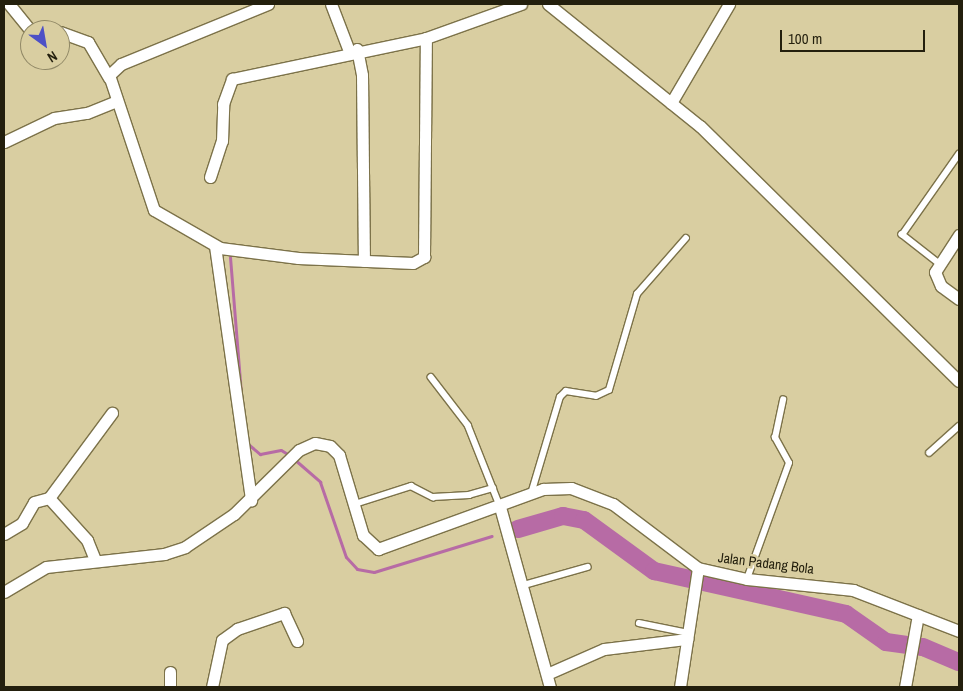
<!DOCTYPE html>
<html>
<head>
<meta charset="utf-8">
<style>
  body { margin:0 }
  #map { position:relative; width:963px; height:691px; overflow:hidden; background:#d9cea1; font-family:"Archivo Narrow",sans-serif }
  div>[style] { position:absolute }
  .stream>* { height:3px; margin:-1.5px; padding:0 1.5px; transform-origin:1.5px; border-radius:1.5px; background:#b76ba5 }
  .river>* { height:18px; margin:-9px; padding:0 9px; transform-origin:9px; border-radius:9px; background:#b76ba5 }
  .roads { filter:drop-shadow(1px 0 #7c7249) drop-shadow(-1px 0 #7c7249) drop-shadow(0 1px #7c7249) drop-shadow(0 -1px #7c7249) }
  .service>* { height:5.5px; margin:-2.75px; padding:0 2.75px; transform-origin:2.75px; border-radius:2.75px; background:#fff }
  .minor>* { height:11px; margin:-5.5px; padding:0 5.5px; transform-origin:5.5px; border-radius:5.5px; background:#fff }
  span { translate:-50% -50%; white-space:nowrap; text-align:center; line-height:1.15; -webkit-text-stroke:5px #d9cea1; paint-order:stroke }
  .street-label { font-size:14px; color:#231f0d }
  .frame { position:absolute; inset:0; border:5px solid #231f0d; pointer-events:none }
  .north { position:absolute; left:20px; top:20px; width:50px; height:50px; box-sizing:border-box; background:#d9cea1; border:1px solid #908866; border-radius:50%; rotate:148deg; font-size:14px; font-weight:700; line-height:20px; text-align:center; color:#231f0d }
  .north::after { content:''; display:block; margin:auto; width:18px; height:22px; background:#4d50c6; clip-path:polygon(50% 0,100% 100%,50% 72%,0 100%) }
  .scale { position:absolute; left:780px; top:30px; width:145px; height:22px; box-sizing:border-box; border:2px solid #231f0d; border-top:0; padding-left:6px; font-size:15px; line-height:18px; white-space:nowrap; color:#231f0d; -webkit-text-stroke:4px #d9cea1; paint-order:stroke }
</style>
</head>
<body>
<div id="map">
  <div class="stream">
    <div style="left:230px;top:257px;width:136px;rotate:85.4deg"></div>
    <div style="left:248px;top:444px;width:16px;rotate:40deg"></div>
    <div style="left:260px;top:454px;width:21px;rotate:-11deg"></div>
    <div style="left:281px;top:450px;width:9px;rotate:32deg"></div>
    <div style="left:294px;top:459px;width:35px;rotate:41deg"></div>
    <div style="left:320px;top:482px;width:79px;rotate:70.9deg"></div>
    <div style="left:346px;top:557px;width:16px;rotate:47deg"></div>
    <div style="left:357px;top:569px;width:17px;rotate:10deg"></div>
    <div style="left:374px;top:572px;width:123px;rotate:-17deg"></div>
  </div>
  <div class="river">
    <div style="left:518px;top:529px;width:47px;rotate:-16.1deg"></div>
    <div style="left:563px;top:516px;width:21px;rotate:11deg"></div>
    <div style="left:584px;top:520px;width:87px;rotate:36.1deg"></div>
    <div style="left:654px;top:571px;width:197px;rotate:12.6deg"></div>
    <div style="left:846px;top:614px;width:49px;rotate:35deg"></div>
    <div style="left:886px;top:642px;width:37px;rotate:8deg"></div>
    <div style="left:923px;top:647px;width:39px;rotate:23deg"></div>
  </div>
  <div class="roads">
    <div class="service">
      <div style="left:938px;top:263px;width:46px;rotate:-142.1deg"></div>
      <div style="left:902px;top:235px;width:99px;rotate:-54.9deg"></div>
      <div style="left:431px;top:377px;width:61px;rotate:52.4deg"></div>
      <div style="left:468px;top:425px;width:87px;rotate:68.4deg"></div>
      <div style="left:929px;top:453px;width:40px;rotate:-42deg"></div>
      <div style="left:531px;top:494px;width:101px;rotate:-73.4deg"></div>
      <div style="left:560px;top:397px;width:8px;rotate:-45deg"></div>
      <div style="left:566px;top:391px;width:30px;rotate:9deg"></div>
      <div style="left:596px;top:396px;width:14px;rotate:-25deg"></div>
      <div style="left:609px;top:390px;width:100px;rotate:-73.7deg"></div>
      <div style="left:637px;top:294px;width:74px;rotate:-48.8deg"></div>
      <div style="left:355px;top:504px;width:59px;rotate:-17.8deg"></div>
      <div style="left:411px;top:486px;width:25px;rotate:27deg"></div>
      <div style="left:433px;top:497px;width:36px;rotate:-3deg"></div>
      <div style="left:469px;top:495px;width:25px;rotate:-16deg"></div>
      <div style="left:747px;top:579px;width:123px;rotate:-70.1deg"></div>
      <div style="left:789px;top:463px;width:29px;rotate:-119deg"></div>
      <div style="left:775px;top:438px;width:39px;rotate:-78deg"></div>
      <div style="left:524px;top:585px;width:66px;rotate:-15.9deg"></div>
      <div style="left:639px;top:623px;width:50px;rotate:11.5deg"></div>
    </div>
    <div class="minor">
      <div style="left:9px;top:4px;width:33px;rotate:51deg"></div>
      <div style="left:268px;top:4px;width:159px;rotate:157.8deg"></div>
      <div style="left:121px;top:64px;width:16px;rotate:137deg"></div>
      <div style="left:109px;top:75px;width:142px;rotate:71.6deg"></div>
      <div style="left:154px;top:210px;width:76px;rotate:29.9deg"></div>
      <div style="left:220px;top:248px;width:79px;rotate:7.3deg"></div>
      <div style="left:298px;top:258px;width:115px;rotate:2.5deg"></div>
      <div style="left:413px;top:263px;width:13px;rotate:-29deg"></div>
      <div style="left:424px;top:257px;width:219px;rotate:-89.5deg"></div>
      <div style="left:331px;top:4px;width:50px;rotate:69deg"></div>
      <div style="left:548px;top:4px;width:195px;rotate:38.8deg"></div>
      <div style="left:700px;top:126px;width:363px;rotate:44.6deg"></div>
      <div style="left:60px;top:32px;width:30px;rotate:20deg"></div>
      <div style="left:88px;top:42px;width:42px;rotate:59.7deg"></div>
      <div style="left:357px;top:49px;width:26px;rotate:79deg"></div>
      <div style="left:362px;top:75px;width:186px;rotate:89.4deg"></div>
      <div style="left:671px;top:103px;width:115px;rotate:-59.6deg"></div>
      <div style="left:4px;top:142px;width:55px;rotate:-25.6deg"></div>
      <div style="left:54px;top:118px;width:33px;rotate:-9deg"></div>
      <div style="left:87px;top:113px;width:32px;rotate:-22deg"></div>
      <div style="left:210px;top:177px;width:38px;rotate:-72deg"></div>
      <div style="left:222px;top:141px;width:37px;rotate:-88deg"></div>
      <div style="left:223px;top:104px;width:27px;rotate:-70deg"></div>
      <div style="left:232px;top:79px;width:198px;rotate:-11.9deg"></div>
      <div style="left:426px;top:38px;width:101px;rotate:-19.7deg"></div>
      <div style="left:959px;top:235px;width:44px;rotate:123deg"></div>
      <div style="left:935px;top:272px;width:15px;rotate:67deg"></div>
      <div style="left:941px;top:286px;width:22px;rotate:36deg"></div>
      <div style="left:215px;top:246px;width:257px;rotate:81.9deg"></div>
      <div style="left:49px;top:498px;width:106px;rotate:-53.5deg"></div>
      <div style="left:500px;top:507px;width:187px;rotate:74.5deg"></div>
      <div style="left:4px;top:534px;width:21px;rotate:-31deg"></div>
      <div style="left:22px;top:523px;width:24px;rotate:-60deg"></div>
      <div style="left:34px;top:502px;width:16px;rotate:-15deg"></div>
      <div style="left:49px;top:498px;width:57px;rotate:47.9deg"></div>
      <div style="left:87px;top:540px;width:22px;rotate:68deg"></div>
      <div style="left:4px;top:592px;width:49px;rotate:-30.8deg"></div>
      <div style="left:46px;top:567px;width:119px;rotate:-6.3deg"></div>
      <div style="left:164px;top:554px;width:22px;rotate:-18deg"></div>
      <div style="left:185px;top:547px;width:59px;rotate:-34deg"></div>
      <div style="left:234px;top:514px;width:91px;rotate:-44.6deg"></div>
      <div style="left:299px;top:450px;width:17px;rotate:-24deg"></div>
      <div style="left:315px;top:443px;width:15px;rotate:11deg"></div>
      <div style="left:330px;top:446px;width:13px;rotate:45deg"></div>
      <div style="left:339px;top:455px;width:84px;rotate:73.3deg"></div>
      <div style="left:363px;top:535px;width:21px;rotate:43deg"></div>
      <div style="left:378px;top:549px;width:176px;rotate:-20deg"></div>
      <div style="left:543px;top:489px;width:28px;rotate:-2deg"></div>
      <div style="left:571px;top:488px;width:45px;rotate:20.9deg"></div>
      <div style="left:613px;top:504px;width:106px;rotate:37deg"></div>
      <div style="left:698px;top:568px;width:50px;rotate:12.7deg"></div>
      <div style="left:747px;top:579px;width:107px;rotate:5.9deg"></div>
      <div style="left:853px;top:590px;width:114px;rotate:21.1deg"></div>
      <div style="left:170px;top:672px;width:15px;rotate:90deg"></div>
      <div style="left:547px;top:674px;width:62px;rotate:-23.7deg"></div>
      <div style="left:604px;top:649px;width:84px;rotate:-6.9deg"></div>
      <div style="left:212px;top:687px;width:48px;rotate:-78deg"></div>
      <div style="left:222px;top:640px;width:19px;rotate:-36deg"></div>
      <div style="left:237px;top:629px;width:50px;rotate:-18.8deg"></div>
      <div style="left:284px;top:613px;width:31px;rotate:65deg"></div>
      <div style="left:680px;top:687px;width:120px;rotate:-81.4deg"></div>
      <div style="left:905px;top:687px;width:73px;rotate:-79.8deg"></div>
    </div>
  </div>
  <div class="street-label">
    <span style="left:766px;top:563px;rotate:7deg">Jalan Padang Bola</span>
  </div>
  <div class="frame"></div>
  <div class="north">N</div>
  <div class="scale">100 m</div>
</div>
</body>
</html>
